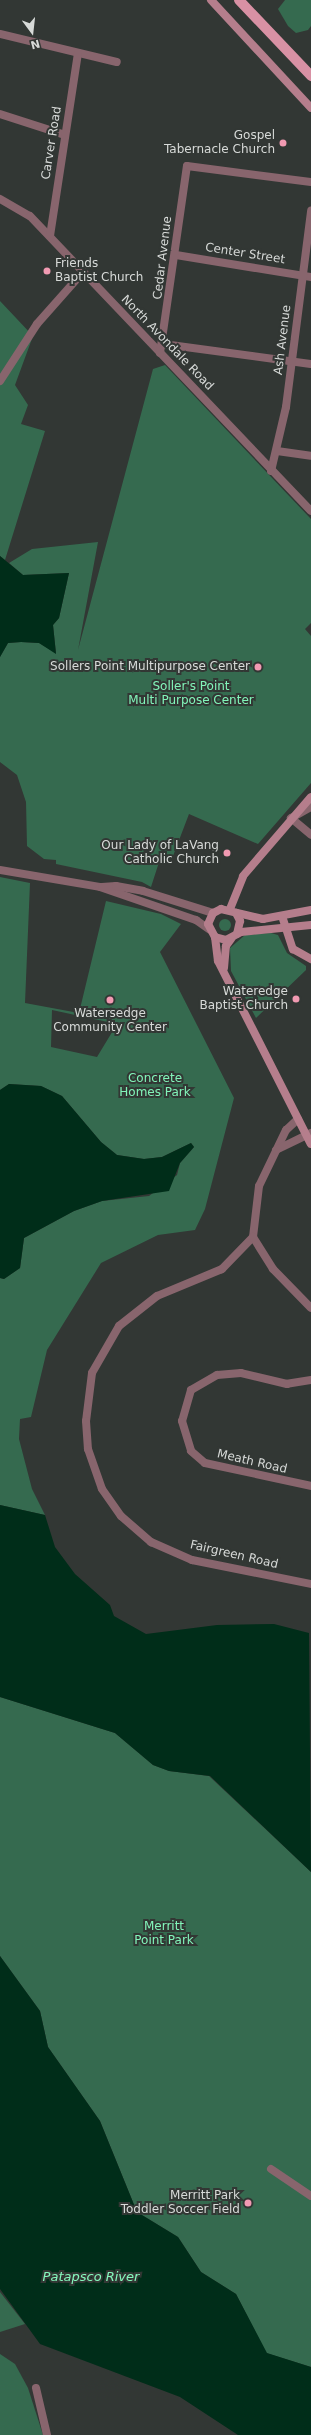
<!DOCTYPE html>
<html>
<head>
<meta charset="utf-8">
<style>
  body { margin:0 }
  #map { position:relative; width:311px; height:2435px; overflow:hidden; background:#323734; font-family:"DejaVu Sans",sans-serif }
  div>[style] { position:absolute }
  .green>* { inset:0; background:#356a4f }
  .round { border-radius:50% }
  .water>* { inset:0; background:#002d19 }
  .street>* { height:8px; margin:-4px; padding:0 4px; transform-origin:4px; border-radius:4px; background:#88656d }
  .secondary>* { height:8px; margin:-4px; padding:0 4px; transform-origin:4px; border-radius:4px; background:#b57e8c }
  .primary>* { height:10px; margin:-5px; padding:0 5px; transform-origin:5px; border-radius:5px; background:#d891a4 }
  .dots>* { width:11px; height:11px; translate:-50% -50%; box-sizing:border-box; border:2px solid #323734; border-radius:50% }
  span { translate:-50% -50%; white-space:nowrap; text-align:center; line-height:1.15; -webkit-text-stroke:4px #323734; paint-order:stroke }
  .poi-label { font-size:12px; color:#d7dad8 }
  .right { translate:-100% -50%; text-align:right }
  .left { translate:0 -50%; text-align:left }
  .street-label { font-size:12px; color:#d7dad8 }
  .park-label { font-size:12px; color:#82f4b9 }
  .water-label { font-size:13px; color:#86f8bd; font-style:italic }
  .north { position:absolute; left:12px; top:12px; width:40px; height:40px; -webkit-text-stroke:3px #323734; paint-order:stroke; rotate:165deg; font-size:11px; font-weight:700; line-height:16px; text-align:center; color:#d7dad8 }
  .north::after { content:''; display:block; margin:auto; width:14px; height:18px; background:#d7dad8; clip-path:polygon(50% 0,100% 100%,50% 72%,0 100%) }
</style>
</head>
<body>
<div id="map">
  <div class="green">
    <div style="clip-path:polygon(285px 0,311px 0,311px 26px,308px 30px,296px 33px,288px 26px,278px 9px)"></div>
    <div style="clip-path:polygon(0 301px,33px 336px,15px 385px,28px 405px,21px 424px,45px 431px,5px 560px,0 556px)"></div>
    <div style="clip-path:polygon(165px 365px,311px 519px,311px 623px,305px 629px,311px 636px,311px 783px,258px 844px,189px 814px,173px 856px,162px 853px,151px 887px,142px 882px,56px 864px,56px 860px,44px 859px,27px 846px,26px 802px,17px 775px,0 762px,0 657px,8px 643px,21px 642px,39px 643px,56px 653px,53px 625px,59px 618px,69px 573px,23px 575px,9px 563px,32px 549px,98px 542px,78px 650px,153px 369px)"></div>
    <div style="clip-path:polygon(evenodd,0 877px,30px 883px,25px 1003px,79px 1013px,106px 901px,161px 914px,181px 924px,160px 952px,234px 1098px,205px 1209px,195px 1230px,158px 1235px,101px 1263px,47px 1350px,31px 1417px,20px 1419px,19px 1439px,32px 1489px,45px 1515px,0 1505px,0 1278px,4px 1279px,20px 1268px,24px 1238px,74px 1211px,102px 1201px,149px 1196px,177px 1175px,180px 1163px,194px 1147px,191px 1143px,162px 1157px,144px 1159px,117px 1155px,101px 1142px,62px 1096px,41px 1086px,9px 1084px,0 1090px,0 877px,52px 1010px,117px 1024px,97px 1057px,51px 1047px,52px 1010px)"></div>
    <div class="round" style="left:219px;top:919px;width:12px;height:12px"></div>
    <div style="clip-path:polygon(271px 933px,278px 935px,287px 953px,306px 966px,306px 970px,256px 1018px,231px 971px,230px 948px,245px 935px)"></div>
    <div style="clip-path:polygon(0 1697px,115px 1733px,153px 1765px,169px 1771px,209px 1776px,311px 1872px,311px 2367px,266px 2353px,236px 2294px,201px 2272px,178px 2237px,137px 2212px,100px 2121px,48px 2047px,40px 2011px,0 1956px)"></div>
    <div style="clip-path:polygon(0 2292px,25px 2324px,0 2332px)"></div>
    <div style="clip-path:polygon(0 2354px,15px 2364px,28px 2388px,43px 2435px,0 2435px)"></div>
  </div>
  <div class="water">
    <div style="clip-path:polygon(0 556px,23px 575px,69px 573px,59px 618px,53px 625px,56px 654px,39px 643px,21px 642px,8px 643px,0 657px)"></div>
    <div style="clip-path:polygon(9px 1084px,41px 1086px,62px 1096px,101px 1142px,117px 1155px,144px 1159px,162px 1157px,191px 1143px,194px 1147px,180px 1163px,169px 1191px,102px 1201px,74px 1211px,24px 1238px,20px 1268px,4px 1279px,0 1278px,0 1090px)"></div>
    <div style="clip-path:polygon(0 1505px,45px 1515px,55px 1547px,75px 1574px,110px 1605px,114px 1616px,146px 1634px,217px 1625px,274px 1624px,309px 1633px,311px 1872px,210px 1776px,169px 1771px,153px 1765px,115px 1733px,0 1697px)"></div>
    <div style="clip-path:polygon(0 1956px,40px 2011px,48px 2047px,100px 2121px,137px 2212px,178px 2237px,201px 2272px,236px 2294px,267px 2353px,311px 2367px,311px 2435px,238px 2435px,180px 2397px,40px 2344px,0 2289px)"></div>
  </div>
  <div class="street">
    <div style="left:0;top:34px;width:120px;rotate:13.5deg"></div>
    <div style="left:0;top:114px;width:68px;rotate:17.9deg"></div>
    <div style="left:0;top:199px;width:34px;rotate:30deg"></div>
    <div style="left:30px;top:216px;width:407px;rotate:46.4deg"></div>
    <div style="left:50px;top:236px;width:185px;rotate:-81.3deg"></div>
    <div style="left:176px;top:255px;width:137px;rotate:9.3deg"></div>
    <div style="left:163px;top:344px;width:149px;rotate:7.7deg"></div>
    <div style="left:160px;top:353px;width:189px;rotate:-81.8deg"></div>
    <div style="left:187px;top:166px;width:125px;rotate:7.4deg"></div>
    <div style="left:0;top:381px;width:68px;rotate:-57deg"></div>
    <div style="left:37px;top:324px;width:69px;rotate:-48.5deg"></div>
    <div style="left:277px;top:451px;width:34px;rotate:8deg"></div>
    <div style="left:271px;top:471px;width:66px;rotate:-76.8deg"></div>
    <div style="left:286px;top:407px;width:198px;rotate:-82.7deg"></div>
    <div style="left:311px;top:807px;width:23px;rotate:151deg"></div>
    <div style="left:291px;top:818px;width:26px;rotate:40deg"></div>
    <div style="left:0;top:870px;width:101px;rotate:9.6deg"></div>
    <div style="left:100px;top:887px;width:102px;rotate:19deg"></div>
    <div style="left:196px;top:920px;width:16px;rotate:35deg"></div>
    <div style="left:102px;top:887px;width:14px;rotate:-4deg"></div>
    <div style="left:116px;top:886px;width:27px;rotate:10deg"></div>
    <div style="left:143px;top:891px;width:73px;rotate:17.4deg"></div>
    <div style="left:298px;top:1119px;width:16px;rotate:137deg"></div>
    <div style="left:286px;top:1130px;width:62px;rotate:115.7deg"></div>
    <div style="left:259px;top:1186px;width:51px;rotate:96.7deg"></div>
    <div style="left:253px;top:1237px;width:45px;rotate:134.1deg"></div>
    <div style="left:222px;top:1269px;width:70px;rotate:157.4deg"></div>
    <div style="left:157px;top:1296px;width:48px;rotate:141.7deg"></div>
    <div style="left:119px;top:1326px;width:54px;rotate:119.9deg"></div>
    <div style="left:92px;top:1373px;width:48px;rotate:97.1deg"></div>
    <div style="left:86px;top:1421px;width:28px;rotate:86deg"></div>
    <div style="left:88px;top:1449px;width:42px;rotate:70.7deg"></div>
    <div style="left:102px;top:1489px;width:33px;rotate:55deg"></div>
    <div style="left:121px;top:1516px;width:40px;rotate:41deg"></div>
    <div style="left:151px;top:1542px;width:45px;rotate:23.7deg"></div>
    <div style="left:192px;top:1560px;width:121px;rotate:11.4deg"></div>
    <div style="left:276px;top:1150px;width:39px;rotate:-26deg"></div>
    <div style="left:253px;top:1237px;width:38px;rotate:58deg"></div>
    <div style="left:273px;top:1269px;width:54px;rotate:45.7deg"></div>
    <div style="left:311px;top:1380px;width:24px;rotate:171deg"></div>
    <div style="left:287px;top:1384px;width:47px;rotate:-166.6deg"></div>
    <div style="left:241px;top:1373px;width:24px;rotate:175deg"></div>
    <div style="left:217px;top:1375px;width:30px;rotate:150deg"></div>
    <div style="left:191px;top:1390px;width:32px;rotate:106deg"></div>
    <div style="left:182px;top:1421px;width:31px;rotate:73deg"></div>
    <div style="left:191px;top:1451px;width:18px;rotate:41deg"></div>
    <div style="left:205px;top:1463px;width:108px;rotate:12.2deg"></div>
    <div style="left:271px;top:2169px;width:48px;rotate:34deg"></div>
    <div style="left:36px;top:2388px;width:48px;rotate:76.8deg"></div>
  </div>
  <div class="secondary">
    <div style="left:211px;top:0;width:147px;rotate:47.2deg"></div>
    <div style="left:230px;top:909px;width:35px;rotate:-68deg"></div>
    <div style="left:243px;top:876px;width:104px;rotate:-49.3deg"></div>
    <div style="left:311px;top:910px;width:49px;rotate:169.4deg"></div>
    <div style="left:263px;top:919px;width:43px;rotate:-166.6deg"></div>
    <div style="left:221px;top:909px;width:9px;rotate:153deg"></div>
    <div style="left:213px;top:913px;width:12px;rotate:114deg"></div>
    <div style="left:208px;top:924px;width:15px;rotate:62deg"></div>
    <div style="left:215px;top:937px;width:11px;rotate:15deg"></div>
    <div style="left:226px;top:940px;width:17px;rotate:-28deg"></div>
    <div style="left:241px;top:932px;width:70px;rotate:-5.7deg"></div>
    <div style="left:236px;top:913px;width:9px;rotate:63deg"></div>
    <div style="left:240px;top:921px;width:13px;rotate:103deg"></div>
    <div style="left:282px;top:916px;width:35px;rotate:72deg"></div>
    <div style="left:293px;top:949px;width:21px;rotate:29deg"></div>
    <div style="left:215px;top:937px;width:24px;rotate:83deg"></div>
    <div style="left:218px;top:961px;width:205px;rotate:63.1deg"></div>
    <div style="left:224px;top:968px;width:22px;rotate:-85deg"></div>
    <div style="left:226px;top:946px;width:9px;rotate:-54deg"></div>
  </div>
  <div class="primary">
    <div style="left:239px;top:0;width:105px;rotate:46.5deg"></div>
  </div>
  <div class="dots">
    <div style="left:283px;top:143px;background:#f19ab2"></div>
    <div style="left:47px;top:271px;background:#f19ab2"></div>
    <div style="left:258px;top:667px;background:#f19ab2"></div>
    <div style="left:227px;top:853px;background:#f19ab2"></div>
    <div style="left:296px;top:999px;background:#f19ab2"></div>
    <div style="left:110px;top:1000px;background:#f19ab2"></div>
    <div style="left:248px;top:2203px;background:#f19ab2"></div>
  </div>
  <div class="poi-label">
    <span class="right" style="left:275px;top:143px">Gospel<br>Tabernacle Church</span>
    <span class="left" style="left:55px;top:271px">Friends<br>Baptist Church</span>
    <span class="right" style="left:250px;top:667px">Sollers Point Multipurpose Center</span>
    <span class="right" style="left:219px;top:853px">Our Lady of LaVang<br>Catholic Church</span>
    <span class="right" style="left:288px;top:999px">Wateredge<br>Baptist Church</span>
    <span style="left:110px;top:1021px">Watersedge<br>Community Center</span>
    <span class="right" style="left:240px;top:2203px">Merritt Park<br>Toddler Soccer Field</span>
  </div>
  <div class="street-label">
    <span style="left:52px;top:143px;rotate:-81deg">Carver Road</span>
    <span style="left:245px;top:254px;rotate:9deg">Center Street</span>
    <span style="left:163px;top:258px;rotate:-83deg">Cedar Avenue</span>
    <span style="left:283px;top:340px;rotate:-83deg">Ash Avenue</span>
    <span style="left:167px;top:343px;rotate:46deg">North Avondale Road</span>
    <span style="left:252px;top:1462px;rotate:13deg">Meath Road</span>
    <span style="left:234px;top:1555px;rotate:13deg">Fairgreen Road</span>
  </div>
  <div class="park-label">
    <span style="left:191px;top:694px">Soller's Point<br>Multi Purpose Center</span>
    <span style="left:155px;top:1086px">Concrete<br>Homes Park</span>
    <span style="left:164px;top:1934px">Merritt<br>Point Park</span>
  </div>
  <div class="water-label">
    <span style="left:91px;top:2277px">Patapsco River</span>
  </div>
  <div class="north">N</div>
</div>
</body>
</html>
